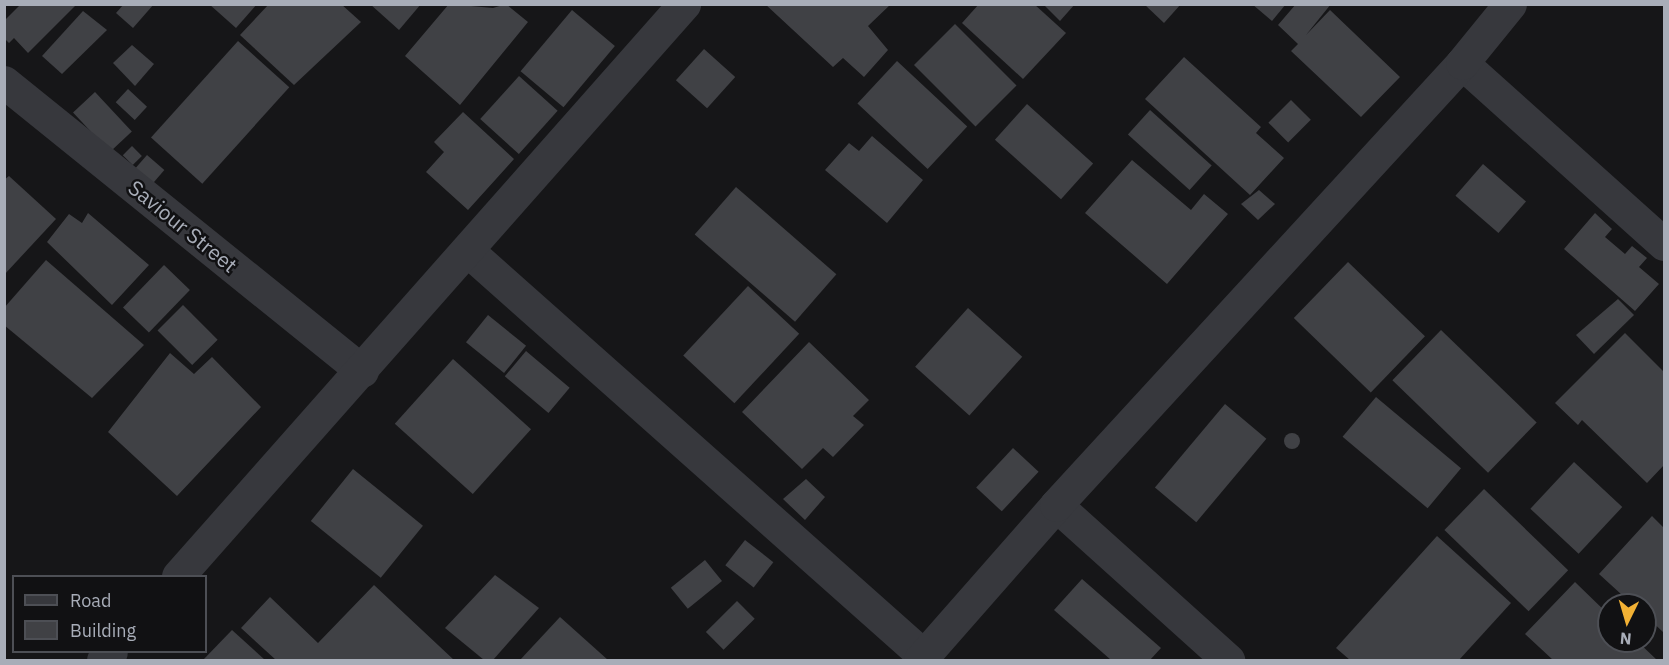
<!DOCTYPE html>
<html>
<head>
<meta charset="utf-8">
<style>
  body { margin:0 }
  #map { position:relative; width:1669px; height:665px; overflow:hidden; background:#161618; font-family:"IBM Plex Sans",sans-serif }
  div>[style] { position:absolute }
  .building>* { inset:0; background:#404145; transform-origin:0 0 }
  .round { border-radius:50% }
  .minor>* { height:33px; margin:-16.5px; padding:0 16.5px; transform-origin:16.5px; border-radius:16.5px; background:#37383d }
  span { translate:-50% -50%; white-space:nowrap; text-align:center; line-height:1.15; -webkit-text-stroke:5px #111113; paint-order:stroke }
  .street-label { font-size:21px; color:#a8adb8 }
  .frame { position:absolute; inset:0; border:6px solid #a8adb8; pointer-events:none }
  .legend { position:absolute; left:12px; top:575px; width:195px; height:78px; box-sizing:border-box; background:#111113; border:2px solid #4d4f55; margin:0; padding:8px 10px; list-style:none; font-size:18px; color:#a8adb8 }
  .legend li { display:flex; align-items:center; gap:12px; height:30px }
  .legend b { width:30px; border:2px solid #4d4f55 }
  .north { position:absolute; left:1597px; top:593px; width:60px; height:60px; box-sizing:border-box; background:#111113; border:2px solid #4d4f55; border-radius:50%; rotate:185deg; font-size:16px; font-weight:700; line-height:24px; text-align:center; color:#a8adb8 }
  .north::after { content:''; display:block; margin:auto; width:21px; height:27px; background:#f2b134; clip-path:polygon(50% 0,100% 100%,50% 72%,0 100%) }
</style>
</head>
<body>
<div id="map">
  <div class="building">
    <div style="clip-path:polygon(21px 4px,77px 4px,28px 53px,14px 38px,9px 43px,4px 38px,4px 21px)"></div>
    <div style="clip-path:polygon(124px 4px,154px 4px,133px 28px,116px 13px)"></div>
    <div style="clip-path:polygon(209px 4px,257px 4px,236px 28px)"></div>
    <div style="clip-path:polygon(269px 4px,341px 4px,361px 22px,294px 85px,240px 35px)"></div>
    <div style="clip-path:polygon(370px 4px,421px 4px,399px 30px)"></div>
    <div style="clip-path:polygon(449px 4px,493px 8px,506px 4px,528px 22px,460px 105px,405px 56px)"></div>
    <div style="clip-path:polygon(765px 4px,891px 4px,868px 26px,888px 50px,864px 77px,843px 58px,833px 67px)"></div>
    <div style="clip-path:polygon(979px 4px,1034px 4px,1066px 33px,1023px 79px,962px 23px)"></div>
    <div style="clip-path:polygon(1043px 4px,1075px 4px,1060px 21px)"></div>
    <div style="clip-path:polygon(1144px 4px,1181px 4px,1164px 23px)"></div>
    <div style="clip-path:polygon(1252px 4px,1286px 4px,1272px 21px)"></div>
    <div style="clip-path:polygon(1296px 4px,1331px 4px,1306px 35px,1330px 10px,1400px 77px,1361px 117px,1291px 51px,1298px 44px,1278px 25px)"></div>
    <div style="left:572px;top:10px;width:56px;height:80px;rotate:40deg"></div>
    <div style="clip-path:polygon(83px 11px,107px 30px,62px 74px,42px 56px)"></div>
    <div style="left:955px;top:24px;width:87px;height:58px;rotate:45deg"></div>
    <div style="left:238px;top:41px;width:69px;height:130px;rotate:42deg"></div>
    <div style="clip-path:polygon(132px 45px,154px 64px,135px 86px,113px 63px)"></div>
    <div style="left:704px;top:49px;width:42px;height:42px;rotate:42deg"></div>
    <div style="clip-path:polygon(1184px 57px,1261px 127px,1256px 133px,1284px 158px,1250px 195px,1145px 99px)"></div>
    <div style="left:897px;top:61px;width:96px;height:58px;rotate:43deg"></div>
    <div style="left:519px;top:76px;width:52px;height:58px;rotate:42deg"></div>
    <div style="left:128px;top:89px;width:26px;height:18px;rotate:43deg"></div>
    <div style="left:95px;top:92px;width:54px;height:30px;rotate:47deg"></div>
    <div style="left:1291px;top:100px;width:28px;height:32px;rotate:45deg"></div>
    <div style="left:1027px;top:104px;width:89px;height:48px;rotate:42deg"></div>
    <div style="left:1150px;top:110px;width:83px;height:33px;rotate:42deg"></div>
    <div style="clip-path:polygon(463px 112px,514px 159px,468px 210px,426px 172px,444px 152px,434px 142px)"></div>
    <div style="clip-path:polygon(872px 136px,923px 180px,887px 223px,825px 170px,849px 143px,859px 151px)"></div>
    <div style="left:132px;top:146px;width:14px;height:13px;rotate:45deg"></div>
    <div style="left:147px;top:155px;width:23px;height:21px;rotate:41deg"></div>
    <div style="clip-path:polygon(1132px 160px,1191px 210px,1204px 194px,1228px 214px,1167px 284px,1085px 213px)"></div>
    <div style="left:1483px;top:164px;width:57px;height:42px;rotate:41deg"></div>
    <div style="clip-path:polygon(9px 176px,56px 219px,4px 275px,4px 180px)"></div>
    <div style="left:736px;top:187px;width:133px;height:63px;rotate:41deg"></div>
    <div style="clip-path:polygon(1259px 190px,1275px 204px,1258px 220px,1241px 204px)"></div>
    <div style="clip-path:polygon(88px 213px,149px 265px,112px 305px,47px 242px,69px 214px,82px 223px)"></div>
    <div style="clip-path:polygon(1595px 213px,1612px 229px,1605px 237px,1625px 254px,1632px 246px,1647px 258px,1639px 267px,1659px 284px,1635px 311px,1564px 249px)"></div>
    <div style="clip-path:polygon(46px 260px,144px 345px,92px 398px,4px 325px,4px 308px)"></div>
    <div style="left:1348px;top:262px;width:107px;height:78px;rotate:44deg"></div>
    <div style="left:164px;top:265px;width:36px;height:59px;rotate:44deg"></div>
    <div style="left:748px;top:286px;width:70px;height:95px;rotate:43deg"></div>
    <div style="clip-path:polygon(1618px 299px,1634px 315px,1594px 354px,1576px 335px)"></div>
    <div style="left:183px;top:305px;width:49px;height:36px;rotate:45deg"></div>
    <div style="left:968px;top:308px;width:73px;height:79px;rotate:42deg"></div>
    <div style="left:488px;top:315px;width:49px;height:35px;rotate:39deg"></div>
    <div style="left:1441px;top:330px;width:133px;height:70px;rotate:44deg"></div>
    <div style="clip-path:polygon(1625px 333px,1664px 372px,1664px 465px,1647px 483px,1582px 420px,1578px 425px,1555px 403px)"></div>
    <div style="clip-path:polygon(809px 342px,869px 400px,853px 416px,864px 425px,833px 457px,823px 448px,802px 469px,742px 412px)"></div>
    <div style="left:526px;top:351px;width:57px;height:33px;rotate:40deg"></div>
    <div style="clip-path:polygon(170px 353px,194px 374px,212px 357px,261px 407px,177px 496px,108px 432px)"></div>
    <div style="left:453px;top:359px;width:105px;height:87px;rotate:42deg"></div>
    <div style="left:1376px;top:397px;width:111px;height:52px;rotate:40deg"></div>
    <div style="left:1225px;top:404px;width:54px;height:109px;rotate:40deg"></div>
    <div class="round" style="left:1284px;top:433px;width:16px;height:16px"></div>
    <div style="left:1013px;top:448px;width:35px;height:54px;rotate:43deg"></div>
    <div style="left:1574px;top:462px;width:66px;height:64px;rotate:43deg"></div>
    <div style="left:353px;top:469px;width:90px;height:67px;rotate:39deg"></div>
    <div style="clip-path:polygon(806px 479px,825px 497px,805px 520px,783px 499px)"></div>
    <div style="left:1484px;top:489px;width:117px;height:57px;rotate:44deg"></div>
    <div style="clip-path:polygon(1652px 516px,1664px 528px,1664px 633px,1645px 615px,1645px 605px,1633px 605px,1599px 574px)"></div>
    <div style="clip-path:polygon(1437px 536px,1511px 603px,1459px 660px,1350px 660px,1336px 648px)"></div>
    <div style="left:745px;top:540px;width:36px;height:32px;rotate:38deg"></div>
    <div style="left:705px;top:560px;width:27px;height:44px;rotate:51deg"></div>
    <div style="clip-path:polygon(495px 575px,539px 608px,493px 660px,484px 660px,445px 628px)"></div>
    <div style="clip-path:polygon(1082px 579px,1161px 648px,1150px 660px,1111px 660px,1054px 610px)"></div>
    <div style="clip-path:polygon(1575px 582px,1609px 615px,1609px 641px,1637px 641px,1657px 660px,1553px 660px,1525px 634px)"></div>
    <div style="clip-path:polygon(374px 585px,454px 660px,276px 660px,241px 628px,270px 597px,318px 643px)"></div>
    <div style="left:737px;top:601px;width:25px;height:44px;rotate:45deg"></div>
    <div style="clip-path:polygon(560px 617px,608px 660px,520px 660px)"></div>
    <div style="clip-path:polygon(232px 630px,265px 660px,203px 660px)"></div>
  </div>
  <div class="minor">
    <div style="left:1462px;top:63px;width:271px;rotate:41.9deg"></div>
    <div style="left:4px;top:82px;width:460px;rotate:38.9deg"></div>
    <div style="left:467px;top:250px;width:611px;rotate:41.62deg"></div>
    <div style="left:1056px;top:505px;width:232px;rotate:42deg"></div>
    <div style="left:178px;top:576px;width:764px;rotate:-48.5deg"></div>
    <div style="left:103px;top:660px;width:11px;rotate:-45deg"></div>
    <div style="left:920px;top:660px;width:206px;rotate:-48.7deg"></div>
    <div style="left:1056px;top:505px;width:600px;rotate:-47.43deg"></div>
    <div style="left:1462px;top:63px;width:76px;rotate:-50.9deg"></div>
  </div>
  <div class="street-label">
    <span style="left:183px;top:226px;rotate:39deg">Saviour Street</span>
  </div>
  <div class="frame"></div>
  <ul class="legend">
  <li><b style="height:8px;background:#37383d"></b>Road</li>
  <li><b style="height:16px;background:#404145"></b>Building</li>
  </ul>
  <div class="north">N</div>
</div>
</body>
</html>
